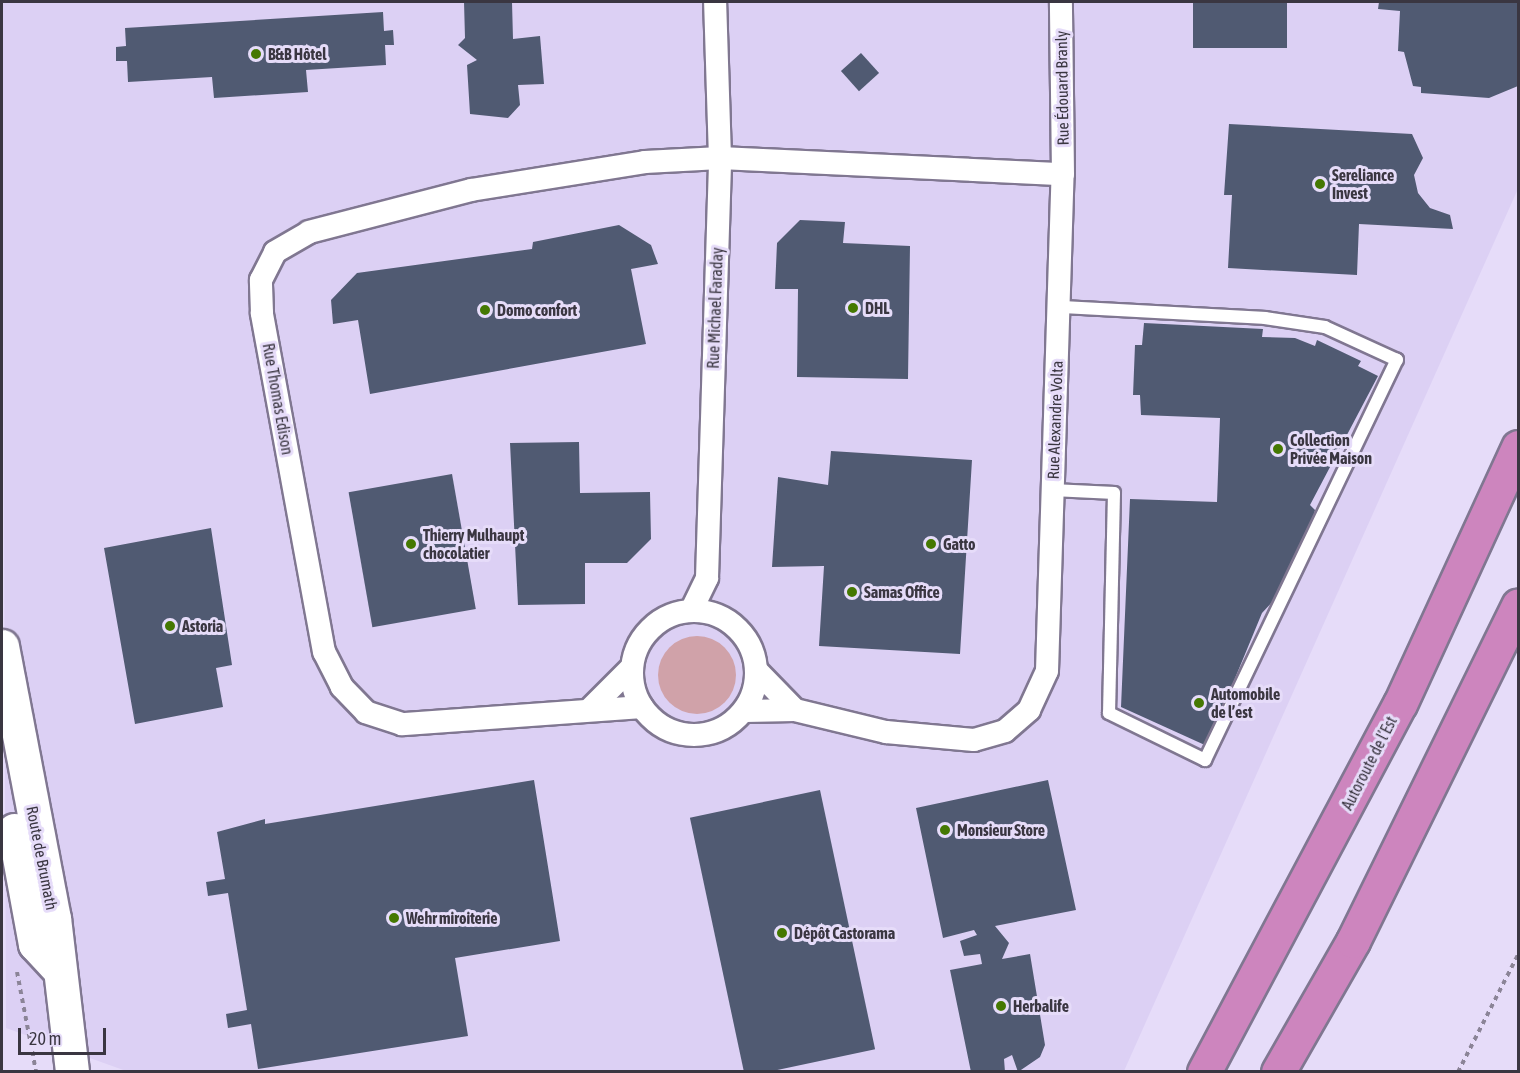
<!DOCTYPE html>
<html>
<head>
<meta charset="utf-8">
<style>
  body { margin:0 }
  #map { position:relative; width:1520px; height:1073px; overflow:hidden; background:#e6dcf9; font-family:"Asap Condensed",sans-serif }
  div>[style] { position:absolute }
  .built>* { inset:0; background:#dcd0f4 }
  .green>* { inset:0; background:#d0a2a9 }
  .round { border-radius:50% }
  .building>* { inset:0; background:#505a72; transform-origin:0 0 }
  .path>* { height:4px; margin-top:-2px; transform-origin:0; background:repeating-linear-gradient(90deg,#8b8497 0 4.5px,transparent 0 9px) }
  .roads { filter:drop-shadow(2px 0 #807791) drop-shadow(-2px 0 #807791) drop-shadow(0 2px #807791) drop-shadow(0 -2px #807791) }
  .lane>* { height:12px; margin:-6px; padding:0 6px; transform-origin:6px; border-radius:6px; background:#fff }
  .street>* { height:22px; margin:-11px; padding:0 11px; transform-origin:11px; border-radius:11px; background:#fff }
  .street>.ring { margin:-11px; padding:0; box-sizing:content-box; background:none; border:22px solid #fff; border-radius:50% }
  .secondary>* { height:33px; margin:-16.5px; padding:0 16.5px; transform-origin:16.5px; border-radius:16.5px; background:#fff }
  .highway>* { height:33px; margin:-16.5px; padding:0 16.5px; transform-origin:16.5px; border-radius:16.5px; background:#cd85be }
  .dots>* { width:16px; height:16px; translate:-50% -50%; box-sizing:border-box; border:3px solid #e6dcf9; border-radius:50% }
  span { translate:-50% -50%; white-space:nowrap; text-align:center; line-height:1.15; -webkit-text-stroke:6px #e6dcf9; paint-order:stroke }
  .poi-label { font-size:16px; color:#3a3641; font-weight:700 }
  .left { translate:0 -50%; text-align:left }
  .street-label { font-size:16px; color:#3a3641 }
  .frame { position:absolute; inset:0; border:3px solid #3a3641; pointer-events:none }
  .scale { position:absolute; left:18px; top:1028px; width:88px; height:27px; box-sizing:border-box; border:3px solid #3a3641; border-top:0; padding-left:8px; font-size:18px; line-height:21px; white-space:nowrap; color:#3a3641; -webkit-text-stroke:4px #e6dcf9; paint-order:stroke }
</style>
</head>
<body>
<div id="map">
  <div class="built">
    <div style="clip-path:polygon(2px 2px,1518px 2px,1517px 191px,1124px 1071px,129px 1072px,6px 1028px)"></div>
  </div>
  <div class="green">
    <div class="round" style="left:658px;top:636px;width:78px;height:78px"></div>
  </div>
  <div class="building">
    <div style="clip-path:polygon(464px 2px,512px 2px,513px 39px,540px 36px,544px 84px,518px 85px,520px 105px,508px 118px,470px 114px,467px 65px,477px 60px,458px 45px,465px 38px)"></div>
    <div style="left:1193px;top:2px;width:94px;height:46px"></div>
    <div style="clip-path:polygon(1379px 2px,1518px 2px,1518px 86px,1489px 98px,1421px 93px,1421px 87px,1413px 86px,1404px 52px,1398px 51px,1400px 11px,1378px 9px)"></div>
    <div style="clip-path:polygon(383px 12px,384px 31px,393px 30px,394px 45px,385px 45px,386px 65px,306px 70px,308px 92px,214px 98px,212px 77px,128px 82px,127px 61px,116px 61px,116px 47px,126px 46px,125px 28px)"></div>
    <div style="left:861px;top:53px;width:27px;height:27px;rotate:48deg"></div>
    <div style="clip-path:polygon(1229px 124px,1412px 134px,1423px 158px,1414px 175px,1418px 193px,1430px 208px,1450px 215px,1453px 229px,1359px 224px,1357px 275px,1228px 268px,1232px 195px,1224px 195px)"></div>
    <div style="clip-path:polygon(800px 220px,845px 222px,843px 243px,910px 246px,908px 379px,797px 377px,798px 289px,775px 289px,777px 243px)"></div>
    <div style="clip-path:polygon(619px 225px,651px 245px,658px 264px,631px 269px,646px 344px,370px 394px,358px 320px,333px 324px,331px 300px,357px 273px,532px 249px,533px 242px)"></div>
    <div style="clip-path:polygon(1144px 323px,1263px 329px,1262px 337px,1295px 338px,1315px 346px,1317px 340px,1361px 361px,1358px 366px,1378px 376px,1310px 505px,1315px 510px,1309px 541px,1285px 588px,1262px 613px,1207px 746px,1121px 707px,1130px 499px,1217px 502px,1220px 418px,1141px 415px,1140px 395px,1133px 395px,1135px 345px,1142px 345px)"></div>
    <div style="clip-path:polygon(579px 442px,580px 493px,650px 492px,651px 539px,627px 563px,585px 563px,585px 604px,518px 605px,510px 443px)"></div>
    <div style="clip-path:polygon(831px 451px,972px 460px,960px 654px,819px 646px,824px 566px,772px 567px,778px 477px,828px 485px)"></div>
    <div style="left:452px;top:474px;width:137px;height:105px;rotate:80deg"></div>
    <div style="clip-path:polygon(211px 528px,232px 665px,216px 668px,223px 707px,135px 724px,104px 548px)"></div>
    <div style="clip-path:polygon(534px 780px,560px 941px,455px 958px,468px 1036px,258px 1069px,251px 1024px,228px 1028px,226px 1014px,247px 1010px,228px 893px,208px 896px,206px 882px,225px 879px,217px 832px,265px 819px,265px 824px)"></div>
    <div style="clip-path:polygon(1048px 780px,1076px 910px,995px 926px,1009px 943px,1002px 959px,1030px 954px,1045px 1045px,1040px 1057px,1018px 1072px,1012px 1055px,1004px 1059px,1005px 1072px,971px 1072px,950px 970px,982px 964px,980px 954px,964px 956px,960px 941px,977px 935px,974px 930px,943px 938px,916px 808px)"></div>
    <div style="left:820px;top:790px;width:265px;height:133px;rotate:78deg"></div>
  </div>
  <div class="path">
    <div style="left:17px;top:972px;width:102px;rotate:79.2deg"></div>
    <div style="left:1458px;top:1072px;width:131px;rotate:-62.9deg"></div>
  </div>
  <div class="roads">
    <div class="lane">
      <div style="left:1053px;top:490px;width:61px;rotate:2.8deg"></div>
      <div style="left:1114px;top:493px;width:220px;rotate:91.3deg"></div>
      <div style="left:1109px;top:713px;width:107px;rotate:26.1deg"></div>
      <div style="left:1205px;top:760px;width:444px;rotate:-64.4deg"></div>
      <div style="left:1397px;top:360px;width:79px;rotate:-155.4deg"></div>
      <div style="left:1325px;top:327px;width:61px;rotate:-171.5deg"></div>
      <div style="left:1265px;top:318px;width:206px;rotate:-176.9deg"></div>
    </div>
    <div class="street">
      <div class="ring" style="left:632px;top:611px;width:102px;height:102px"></div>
      <div style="left:691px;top:611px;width:37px;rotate:-64deg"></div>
      <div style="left:707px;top:578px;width:420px;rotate:-88.2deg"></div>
      <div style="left:720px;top:158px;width:156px;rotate:-91.8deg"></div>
      <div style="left:757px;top:671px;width:54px;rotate:45.7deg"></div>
      <div style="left:642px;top:707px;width:241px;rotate:175.9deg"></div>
      <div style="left:402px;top:724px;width:38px;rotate:-162deg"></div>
      <div style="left:366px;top:712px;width:35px;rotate:-134deg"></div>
      <div style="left:342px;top:687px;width:39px;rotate:-117deg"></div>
      <div style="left:324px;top:652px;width:345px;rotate:-100.4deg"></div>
      <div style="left:262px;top:313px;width:33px;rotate:-92deg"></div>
      <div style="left:261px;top:280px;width:31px;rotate:-63deg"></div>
      <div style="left:275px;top:252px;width:39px;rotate:-30deg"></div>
      <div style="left:309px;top:232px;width:167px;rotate:-14.5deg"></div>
      <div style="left:471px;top:190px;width:176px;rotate:-9.1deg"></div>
      <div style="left:645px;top:162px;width:75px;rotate:-3.1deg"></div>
      <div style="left:720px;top:158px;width:343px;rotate:2.7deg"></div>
      <div style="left:591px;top:708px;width:58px;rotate:-45deg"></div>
      <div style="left:745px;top:711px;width:50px;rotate:-1.1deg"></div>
      <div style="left:795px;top:710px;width:94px;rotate:13.6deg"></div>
      <div style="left:886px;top:732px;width:88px;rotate:5.2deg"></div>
      <div style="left:974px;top:740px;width:32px;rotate:-16deg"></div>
      <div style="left:1005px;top:731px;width:32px;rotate:-41deg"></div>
      <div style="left:1029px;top:710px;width:43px;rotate:-65.2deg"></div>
      <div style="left:1047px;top:671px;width:497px;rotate:-88.2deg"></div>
      <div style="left:1063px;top:174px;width:172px;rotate:-90.7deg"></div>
    </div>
    <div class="secondary">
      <div style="left:2px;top:646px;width:277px;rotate:79.2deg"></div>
      <div style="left:54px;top:918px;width:155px;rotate:83.3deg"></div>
      <div style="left:14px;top:830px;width:116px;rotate:79.6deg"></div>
      <div style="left:35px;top:944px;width:33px;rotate:47deg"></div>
    </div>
    <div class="highway">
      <div style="left:1204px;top:1072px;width:417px;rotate:-62deg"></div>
      <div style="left:1400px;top:704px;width:283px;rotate:-65.3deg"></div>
      <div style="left:1278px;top:1072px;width:151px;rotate:-60.2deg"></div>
      <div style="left:1353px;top:941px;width:374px;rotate:-63.8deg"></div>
    </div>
  </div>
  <div class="dots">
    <div style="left:256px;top:54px;background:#457802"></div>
    <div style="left:1320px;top:184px;background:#457802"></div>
    <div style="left:853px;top:308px;background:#457802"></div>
    <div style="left:485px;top:310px;background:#457802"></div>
    <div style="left:1278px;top:449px;background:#457802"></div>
    <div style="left:411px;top:544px;background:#457802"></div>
    <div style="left:931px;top:544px;background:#457802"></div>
    <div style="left:852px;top:592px;background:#457802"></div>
    <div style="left:170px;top:626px;background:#457802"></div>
    <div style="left:1199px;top:703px;background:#457802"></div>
    <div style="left:945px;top:830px;background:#457802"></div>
    <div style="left:394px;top:918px;background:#457802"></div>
    <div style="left:782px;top:933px;background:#457802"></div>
    <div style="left:1001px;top:1006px;background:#457802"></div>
  </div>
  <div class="poi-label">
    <span class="left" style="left:268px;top:54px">B&amp;B Hôtel</span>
    <span class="left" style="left:1332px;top:184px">Sereliance<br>Invest</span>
    <span class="left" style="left:865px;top:308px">DHL</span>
    <span class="left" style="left:497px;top:310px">Domo confort</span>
    <span class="left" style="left:1290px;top:449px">Collection<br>Privée Maison</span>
    <span class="left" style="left:423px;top:544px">Thierry Mulhaupt<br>chocolatier</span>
    <span class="left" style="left:943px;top:544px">Gatto</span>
    <span class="left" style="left:864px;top:592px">Samas Office</span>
    <span class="left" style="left:182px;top:626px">Astoria</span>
    <span class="left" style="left:1211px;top:703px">Automobile<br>de l’est</span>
    <span class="left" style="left:957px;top:830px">Monsieur Store</span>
    <span class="left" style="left:406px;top:918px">Wehr miroiterie</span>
    <span class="left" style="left:794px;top:933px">Dépôt Castorama</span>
    <span class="left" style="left:1013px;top:1006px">Herbalife</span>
  </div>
  <div class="street-label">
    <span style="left:1062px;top:88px;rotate:-91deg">Rue Édouard Branly</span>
    <span style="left:715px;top:308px;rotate:-88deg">Rue Michael Faraday</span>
    <span style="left:278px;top:399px;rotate:80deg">Rue Thomas Edison</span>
    <span style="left:1055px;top:420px;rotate:-88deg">Rue Alexandre Volta</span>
    <span style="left:1369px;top:763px;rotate:-63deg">Autoroute de l’Est</span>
    <span style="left:42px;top:858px;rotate:79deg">Route de Brumath</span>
  </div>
  <div class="frame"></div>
  <div class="scale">20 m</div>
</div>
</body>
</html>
